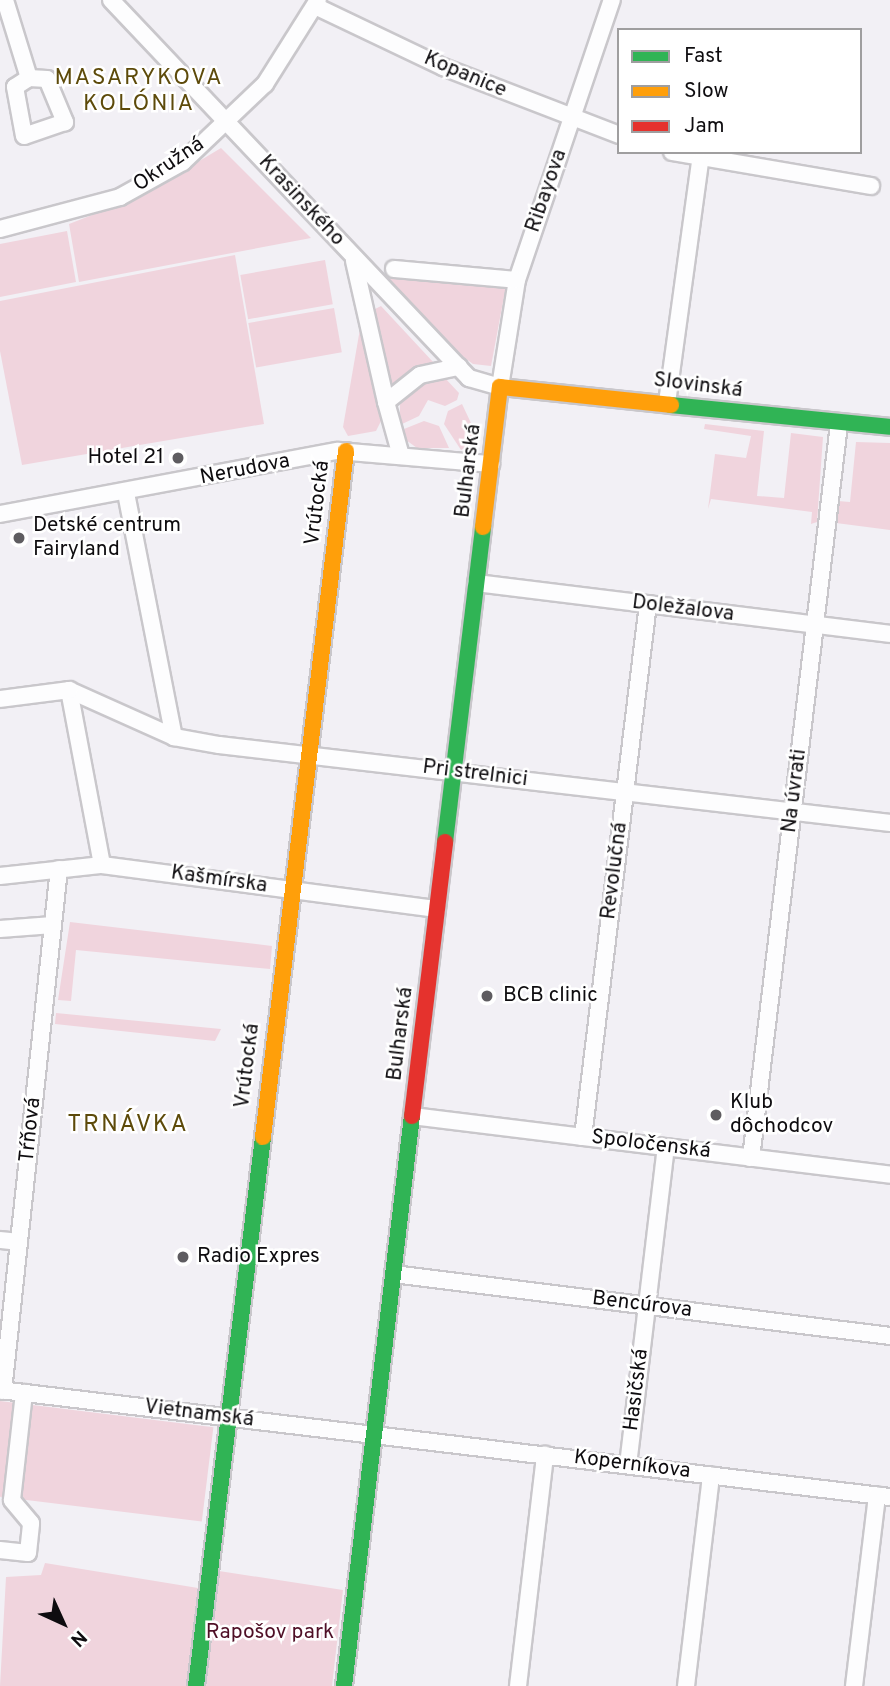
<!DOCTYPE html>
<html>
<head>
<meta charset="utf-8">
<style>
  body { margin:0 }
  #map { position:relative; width:890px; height:1686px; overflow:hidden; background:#f2f0f5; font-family:Overpass,sans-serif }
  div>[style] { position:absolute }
  .green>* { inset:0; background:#f0d4dd; transform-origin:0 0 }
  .roads { filter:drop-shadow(2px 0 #c9c7cb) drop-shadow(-2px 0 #c9c7cb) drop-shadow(0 2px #c9c7cb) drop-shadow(0 -2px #c9c7cb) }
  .street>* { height:16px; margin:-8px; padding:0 8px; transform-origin:8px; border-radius:8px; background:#fdfdfe }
  .fast>* { height:16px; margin:-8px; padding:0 8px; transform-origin:8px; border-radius:8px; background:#30b455 }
  .slow>* { height:16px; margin:-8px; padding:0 8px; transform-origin:8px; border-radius:8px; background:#ff9f0a }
  .jam>* { height:16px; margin:-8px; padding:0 8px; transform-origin:8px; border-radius:8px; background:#e5322d }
  .dots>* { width:19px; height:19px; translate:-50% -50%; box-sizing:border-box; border:4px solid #fff; border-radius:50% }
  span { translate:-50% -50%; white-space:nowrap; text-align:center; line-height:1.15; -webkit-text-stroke:5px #fff; paint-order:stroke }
  .street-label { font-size:21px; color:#0e0c0f }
  .poi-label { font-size:21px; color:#0e0c0f }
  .right { translate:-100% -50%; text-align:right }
  .left { translate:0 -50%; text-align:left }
  .park-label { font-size:21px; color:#4f0f26 }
  .neighbourhood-label { font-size:23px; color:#5d4a0a; letter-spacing:2px }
  .quarter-label { font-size:24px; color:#5d4a0a; letter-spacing:2px }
  .legend { position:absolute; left:617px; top:28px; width:245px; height:126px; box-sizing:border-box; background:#fff; border:2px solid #9f9e9f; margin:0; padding:9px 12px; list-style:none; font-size:21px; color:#0e0c0f }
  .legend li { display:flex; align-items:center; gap:14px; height:35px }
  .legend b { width:35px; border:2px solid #9f9e9f }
  .north { position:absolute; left:28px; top:1588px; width:70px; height:70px; -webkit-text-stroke:5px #fff; paint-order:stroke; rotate:135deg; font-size:19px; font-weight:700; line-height:28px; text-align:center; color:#0e0c0f }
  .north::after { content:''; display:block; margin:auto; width:24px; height:32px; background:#0e0c0f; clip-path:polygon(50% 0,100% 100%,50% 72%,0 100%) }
</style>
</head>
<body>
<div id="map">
  <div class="green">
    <div style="clip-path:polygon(221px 148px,311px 238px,79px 282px,69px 224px,141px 196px)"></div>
    <div style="clip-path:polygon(67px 231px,76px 282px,0 297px,0 244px)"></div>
    <div style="clip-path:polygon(235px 255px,264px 424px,22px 465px,0 351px,0 301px)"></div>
    <div style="left:325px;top:260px;width:45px;height:86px;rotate:80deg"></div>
    <div style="clip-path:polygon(396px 272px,407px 280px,506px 286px,491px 366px,473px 364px,454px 350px,387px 277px)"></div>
    <div style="clip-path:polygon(381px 306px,434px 363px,415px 368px,391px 390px,375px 309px)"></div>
    <div style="left:334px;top:308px;width:45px;height:87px;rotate:80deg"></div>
    <div style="clip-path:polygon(361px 323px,381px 421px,376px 431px,348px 436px,343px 427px)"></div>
    <div style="clip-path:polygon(444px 377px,459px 393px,457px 400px,445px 406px,428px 400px,419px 416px,400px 425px,400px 399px,415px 383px)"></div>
    <div style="clip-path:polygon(462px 404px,479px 440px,461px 450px,444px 424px,448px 411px)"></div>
    <div style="clip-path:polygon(424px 421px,439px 426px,449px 448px,417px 448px,406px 440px,404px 429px)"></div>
    <div style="clip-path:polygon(705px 424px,764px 431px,757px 496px,784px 498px,791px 433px,823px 437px,817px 522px,811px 524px,812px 512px,711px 499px,708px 509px,715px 454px,746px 458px,751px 436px,704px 429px)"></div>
    <div style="clip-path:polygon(856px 442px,890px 443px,890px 530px,836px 523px,838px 501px,850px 502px)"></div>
    <div style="clip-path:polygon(70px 922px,272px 946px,270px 969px,76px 950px,71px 1001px,58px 1000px)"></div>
    <div style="clip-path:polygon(56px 1013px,221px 1029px,215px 1041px,55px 1024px)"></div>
    <div style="left:0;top:1401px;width:215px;height:95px;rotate:7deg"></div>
    <div style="clip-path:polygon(45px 1563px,198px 1588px,186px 1686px,0 1686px,6px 1577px,41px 1575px)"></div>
    <div style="clip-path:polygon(219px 1571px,343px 1590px,332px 1686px,206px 1686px)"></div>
  </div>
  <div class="roads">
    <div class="street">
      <div style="left:5px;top:0;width:82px;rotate:72.9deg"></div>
      <div style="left:111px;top:0;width:521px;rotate:46.56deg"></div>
      <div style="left:469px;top:378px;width:32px;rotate:16deg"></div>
      <div style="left:500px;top:387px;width:108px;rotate:-81deg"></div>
      <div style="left:517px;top:280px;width:296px;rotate:-71.3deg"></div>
      <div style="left:315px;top:6px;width:142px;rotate:25.5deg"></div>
      <div style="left:443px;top:67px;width:189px;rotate:21.1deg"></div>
      <div style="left:29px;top:78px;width:18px;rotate:3deg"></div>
      <div style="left:47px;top:79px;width:47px;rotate:67.3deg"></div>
      <div style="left:65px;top:122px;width:43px;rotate:161.1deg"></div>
      <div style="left:24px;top:136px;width:50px;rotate:-100.4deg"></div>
      <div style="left:15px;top:87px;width:17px;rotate:-33deg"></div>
      <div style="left:672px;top:152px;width:202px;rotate:9.7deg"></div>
      <div style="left:0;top:229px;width:124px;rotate:-14.9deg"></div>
      <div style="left:120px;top:197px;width:72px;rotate:-29.1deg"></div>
      <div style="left:183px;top:162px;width:113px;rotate:-43.6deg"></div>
      <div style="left:265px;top:84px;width:99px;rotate:-57.8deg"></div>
      <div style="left:354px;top:261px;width:145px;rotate:77.2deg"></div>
      <div style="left:394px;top:269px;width:123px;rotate:5.1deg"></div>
      <div style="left:667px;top:403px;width:244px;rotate:-82.2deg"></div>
      <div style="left:401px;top:456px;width:56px;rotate:-105.5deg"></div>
      <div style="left:386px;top:402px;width:43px;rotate:-38.5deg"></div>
      <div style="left:420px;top:375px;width:40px;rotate:-12deg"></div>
      <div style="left:126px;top:493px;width:249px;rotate:78.9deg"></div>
      <div style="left:0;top:514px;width:344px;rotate:-10.6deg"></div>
      <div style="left:338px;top:451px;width:154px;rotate:4.9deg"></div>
      <div style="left:476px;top:583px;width:417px;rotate:7deg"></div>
      <div style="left:69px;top:690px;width:115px;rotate:24.1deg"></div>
      <div style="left:174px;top:737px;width:46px;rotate:10.1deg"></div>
      <div style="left:219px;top:745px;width:676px;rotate:6.63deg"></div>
      <div style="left:69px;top:690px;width:178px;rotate:79.3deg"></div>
      <div style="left:0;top:699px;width:70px;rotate:-7.4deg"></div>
      <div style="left:0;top:876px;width:103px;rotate:-6.2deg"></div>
      <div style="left:102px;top:865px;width:338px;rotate:7.5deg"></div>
      <div style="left:0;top:929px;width:53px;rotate:-4.3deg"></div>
      <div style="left:412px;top:1116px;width:482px;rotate:7deg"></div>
      <div style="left:583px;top:1137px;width:537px;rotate:-83.05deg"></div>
      <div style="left:751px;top:1158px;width:739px;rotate:-83.16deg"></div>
      <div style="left:0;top:1240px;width:19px;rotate:6deg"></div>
      <div style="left:393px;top:1274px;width:501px;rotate:7.11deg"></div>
      <div style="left:0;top:1390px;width:896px;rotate:6.86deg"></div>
      <div style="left:3px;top:1391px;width:525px;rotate:-83.88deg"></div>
      <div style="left:628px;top:1465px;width:320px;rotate:-83.2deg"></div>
      <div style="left:0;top:1550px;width:28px;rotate:6deg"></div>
      <div style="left:28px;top:1553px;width:30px;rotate:-84deg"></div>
      <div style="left:31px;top:1523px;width:30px;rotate:-130deg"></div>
      <div style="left:12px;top:1500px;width:108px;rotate:-83.6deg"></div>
      <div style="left:518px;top:1686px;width:233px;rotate:-83.3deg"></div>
      <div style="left:686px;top:1686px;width:212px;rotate:-83.2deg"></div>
      <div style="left:854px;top:1686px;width:192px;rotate:-83.1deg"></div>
    </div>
    <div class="fast">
      <div style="left:671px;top:405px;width:220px;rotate:5.7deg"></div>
      <div style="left:445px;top:842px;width:317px;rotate:-83.1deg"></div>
      <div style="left:196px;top:1686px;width:553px;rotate:-83.04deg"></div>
      <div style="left:344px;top:1686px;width:574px;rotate:-83.2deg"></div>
    </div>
    <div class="slow">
      <div style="left:483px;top:527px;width:141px;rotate:-83.1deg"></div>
      <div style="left:500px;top:387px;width:172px;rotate:6deg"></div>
      <div style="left:263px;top:1137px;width:691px;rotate:-83.1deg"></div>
    </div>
    <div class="jam">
      <div style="left:412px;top:1116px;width:276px;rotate:-83.1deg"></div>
    </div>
  </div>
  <div class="dots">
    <div style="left:178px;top:458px;background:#5e5c60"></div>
    <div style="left:19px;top:538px;background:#5e5c60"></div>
    <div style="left:487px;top:996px;background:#5e5c60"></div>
    <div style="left:716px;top:1115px;background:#5e5c60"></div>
    <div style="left:183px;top:1257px;background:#5e5c60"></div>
  </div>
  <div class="street-label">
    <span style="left:465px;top:75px;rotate:23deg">Kopanice</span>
    <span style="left:169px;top:165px;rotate:-34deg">Okružná</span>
    <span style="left:547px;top:191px;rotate:-71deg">Ribayova</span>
    <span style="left:301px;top:201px;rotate:47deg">Krasinského</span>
    <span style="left:698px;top:386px;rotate:7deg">Slovinská</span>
    <span style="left:245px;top:470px;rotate:-11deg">Nerudova</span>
    <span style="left:469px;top:471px;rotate:-83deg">Bulharská</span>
    <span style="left:318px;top:503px;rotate:-83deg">Vrútocká</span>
    <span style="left:683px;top:609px;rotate:7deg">Doležalova</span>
    <span style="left:475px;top:774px;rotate:7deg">Pri strelnici</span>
    <span style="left:795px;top:791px;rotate:-83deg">Na úvrati</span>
    <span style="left:615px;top:871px;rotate:-83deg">Revolučná</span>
    <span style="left:219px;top:880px;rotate:8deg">Kašmírska</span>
    <span style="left:401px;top:1034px;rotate:-83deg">Bulharská</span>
    <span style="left:248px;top:1066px;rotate:-83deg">Vrútocká</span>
    <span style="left:31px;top:1130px;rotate:-84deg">Tŕňová</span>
    <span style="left:651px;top:1145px;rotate:7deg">Spoločenská</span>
    <span style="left:642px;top:1305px;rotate:7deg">Bencúrova</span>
    <span style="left:637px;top:1390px;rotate:-83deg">Hasičská</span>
    <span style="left:199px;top:1414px;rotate:7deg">Vietnamská</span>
    <span style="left:632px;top:1465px;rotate:7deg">Koperníkova</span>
  </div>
  <div class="poi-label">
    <span class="right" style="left:164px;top:458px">Hotel 21</span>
    <span class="left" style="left:33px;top:538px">Detské centrum<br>Fairyland</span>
    <span class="left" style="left:503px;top:996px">BCB clinic</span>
    <span class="left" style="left:730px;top:1115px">Klub<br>dôchodcov</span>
    <span class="left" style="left:197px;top:1257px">Radio Expres</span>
  </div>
  <div class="park-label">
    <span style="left:270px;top:1633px">Rapošov park</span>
  </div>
  <div class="neighbourhood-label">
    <span style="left:139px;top:92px">MASARYKOVA<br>KOLÓNIA</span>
  </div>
  <div class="quarter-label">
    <span style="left:128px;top:1126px">TRNÁVKA</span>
  </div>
  <ul class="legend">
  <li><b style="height:9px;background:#30b455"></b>Fast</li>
  <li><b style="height:9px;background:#ff9f0a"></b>Slow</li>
  <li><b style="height:9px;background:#e5322d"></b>Jam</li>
  </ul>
  <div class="north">N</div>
</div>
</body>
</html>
